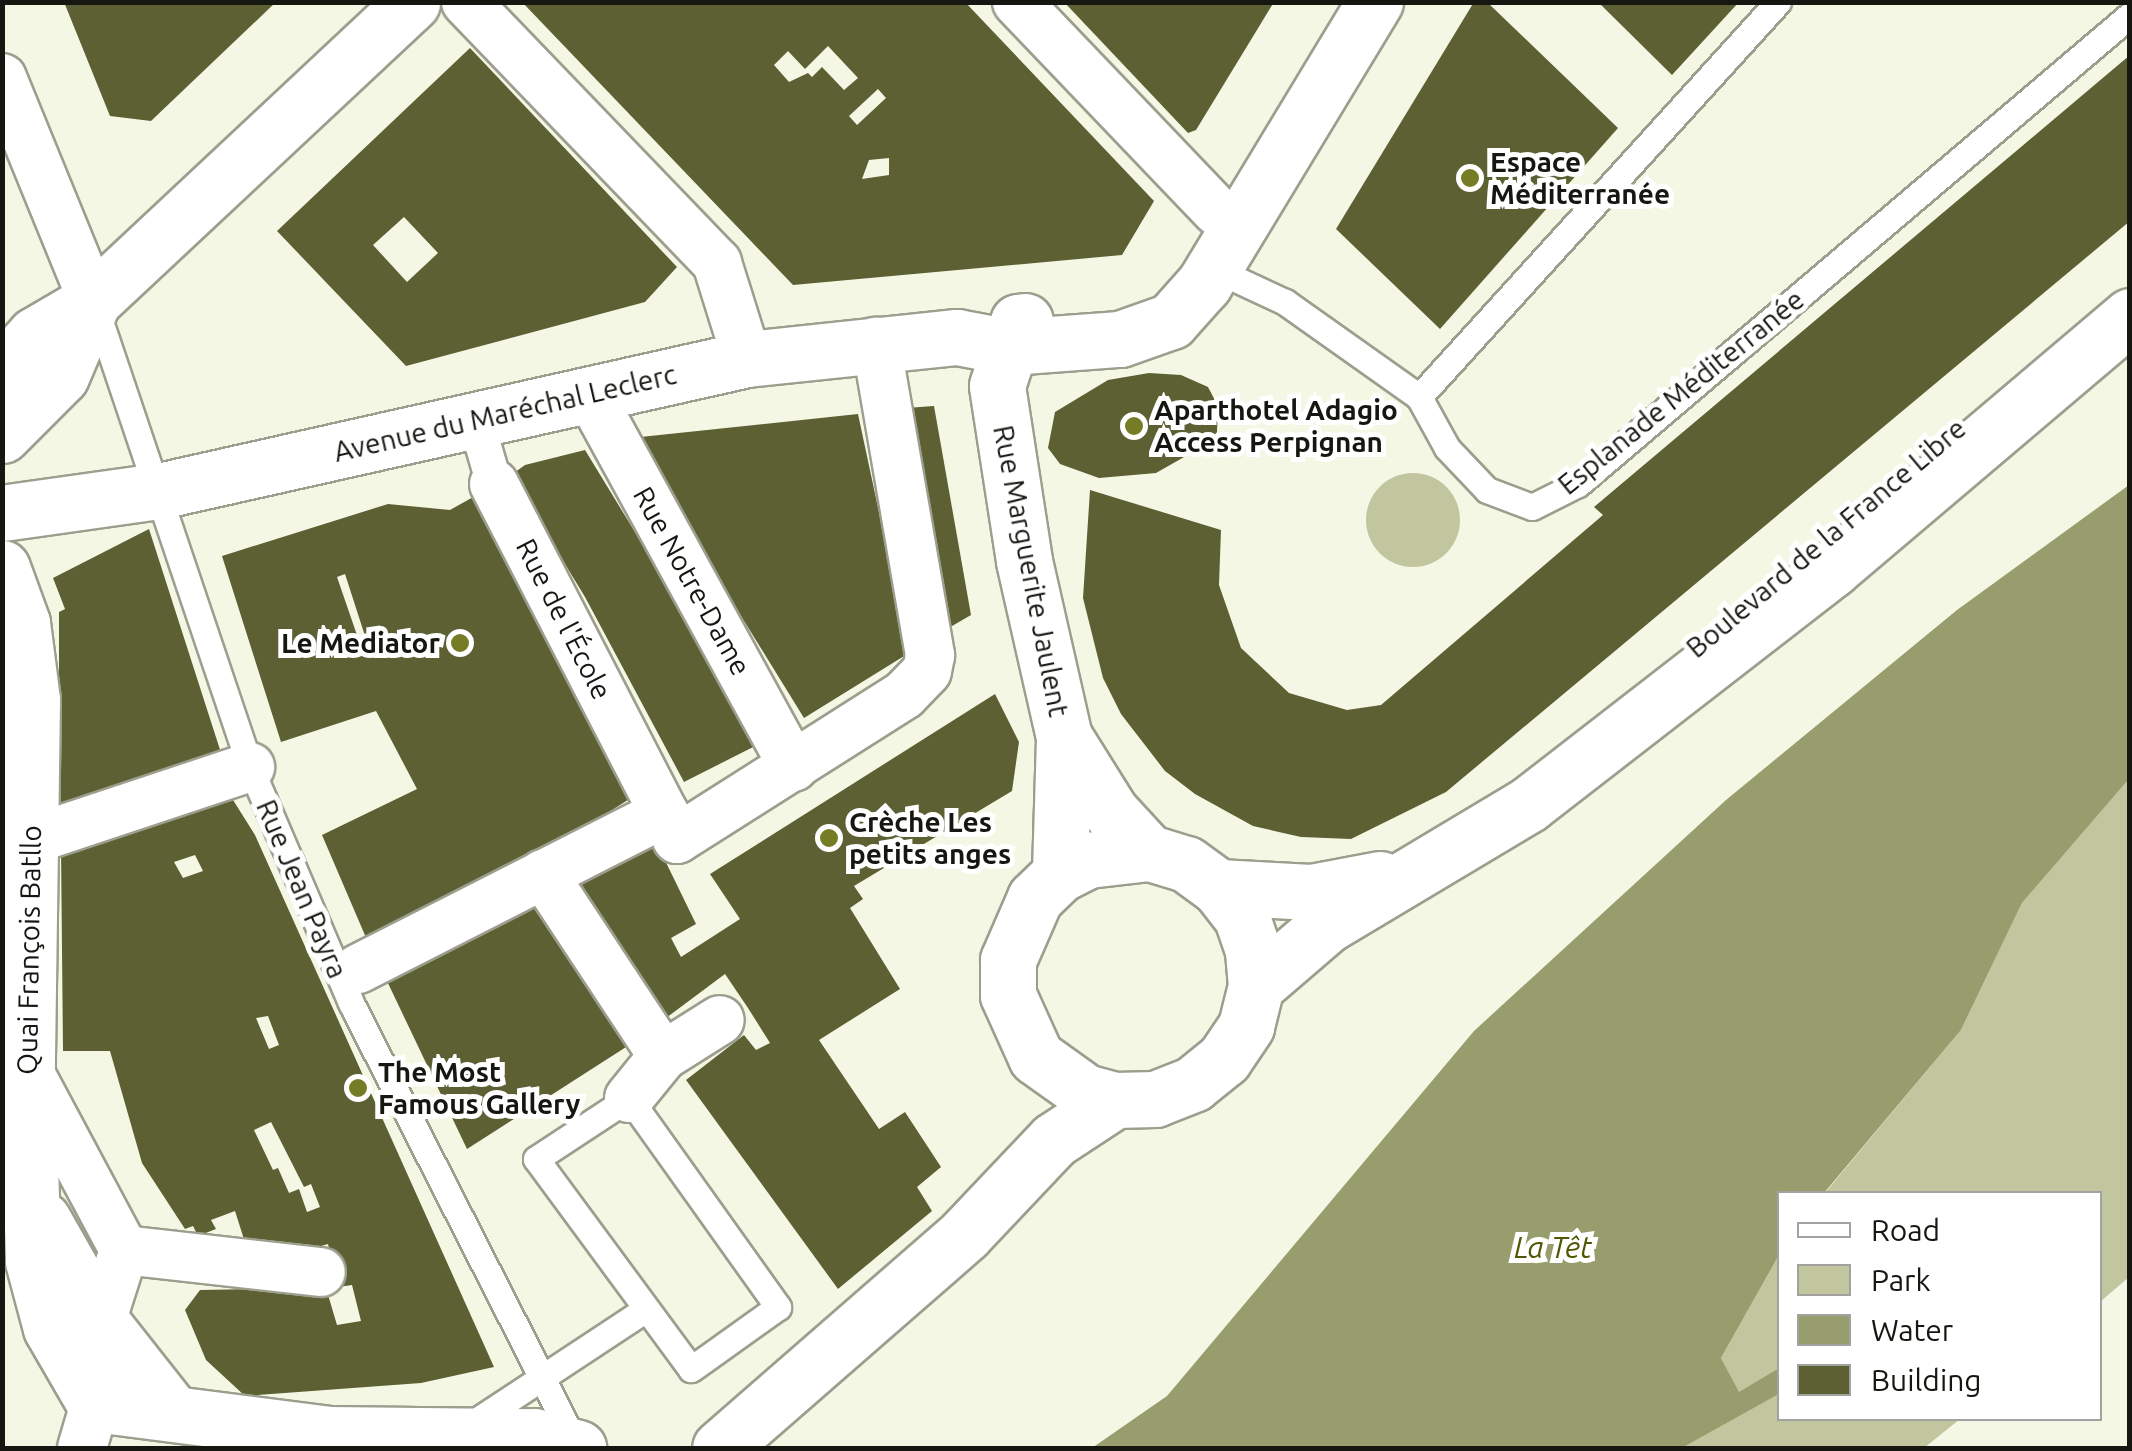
<!DOCTYPE html>
<html>
<head>
<meta charset="utf-8">
<style>
  body { margin:0 }
  #map { position:relative; width:2132px; height:1451px; overflow:hidden; background:#f5f7e5; font-family:Ubuntu,sans-serif }
  div>[style] { position:absolute }
  .green>* { inset:0; background:#c1c69f }
  .round { border-radius:50% }
  .water>* { inset:0; background:#989d6d }
  .building>* { inset:0; background:#5c6033 }
  .roads { filter:drop-shadow(2px 0 #9c9e8e) drop-shadow(-2px 0 #9c9e8e) drop-shadow(0 2px #9c9e8e) drop-shadow(0 -2px #9c9e8e) }
  .service>* { height:25px; margin:-12.5px; padding:0 12.5px; transform-origin:12.5px; border-radius:12.5px; background:#fff }
  .pedestrian>* { height:35px; margin:-17.5px; padding:0 17.5px; transform-origin:17.5px; border-radius:17.5px; background:#fff }
  .minor>* { height:48px; margin:-24px; padding:0 24px; transform-origin:24px; border-radius:24px; background:#fff }
  .tertiary>* { height:55px; margin:-27.5px; padding:0 27.5px; transform-origin:27.5px; border-radius:27.5px; background:#fff }
  .secondary>* { height:55px; margin:-27.5px; padding:0 27.5px; transform-origin:27.5px; border-radius:27.5px; background:#fff }
  .primary>* { height:55px; margin:-27.5px; padding:0 27.5px; transform-origin:27.5px; border-radius:27.5px; background:#fff }
  .dots>* { width:28px; height:28px; translate:-50% -50%; box-sizing:border-box; border:5px solid #fff; border-radius:50% }
  span { translate:-50% -50%; white-space:nowrap; text-align:center; line-height:1.15; -webkit-text-stroke:10px #fff; paint-order:stroke }
  .poi-label { font-size:28px; color:#161711; font-weight:700 }
  .left { translate:0 -50%; text-align:left }
  .right { translate:-100% -50%; text-align:right }
  .street-label { font-size:28px; color:#161711 }
  .water-label { font-size:30px; color:#525703; font-style:italic }
  .frame { position:absolute; inset:0; border:5px solid #161711; pointer-events:none }
  .legend { position:absolute; left:1777px; top:1191px; width:325px; height:230px; box-sizing:border-box; background:#fff; border:2px solid #a2a2a0; margin:0; padding:12px 18px; list-style:none; font-size:30px; color:#161711 }
  .legend li { display:flex; align-items:center; gap:20px; height:50px }
  .legend b { width:50px; border:2px solid #a2a2a0 }
</style>
</head>
<body>
<div id="map">
  <div class="green">
    <div class="round" style="left:1366px;top:473px;width:94px;height:94px"></div>
    <div style="clip-path:polygon(2129px 779px,2129px 1277px,2100px 1302px,2100px 1194px,1824px 1194px,1961px 1030px,2022px 903px)"></div>
    <div style="clip-path:polygon(1779px 1255px,1779px 1368px,1739px 1393px,1721px 1358px)"></div>
    <div style="clip-path:polygon(1779px 1394px,1780px 1418px,1960px 1419px,1924px 1448px,1682px 1448px)"></div>
  </div>
  <div class="water">
    <div style="clip-path:polygon(2129px 485px,2129px 779px,2022px 903px,1961px 1030px,1824px 1193px,1780px 1194px,1779px 1255px,1721px 1358px,1739px 1392px,1779px 1368px,1779px 1394px,1682px 1448px,1092px 1448px,1167px 1396px,1474px 1031px,1726px 800px,1957px 610px)"></div>
  </div>
  <div class="building">
    <div style="clip-path:polygon(64px 2px,276px 2px,151px 121px,110px 116px)"></div>
    <div style="clip-path:polygon(evenodd,522px 2px,965px 2px,1154px 201px,1122px 255px,793px 285px,522px 2px,828px 46px,858px 78px,844px 90px,822px 67px,812px 77px,808px 73px,789px 82px,774px 65px,788px 51px,805px 69px,828px 46px,522px 2px,878px 89px,886px 98px,857px 125px,849px 116px,878px 89px,522px 2px,889px 158px,889px 175px,862px 179px,869px 160px,889px 158px)"></div>
    <div style="clip-path:polygon(1064px 2px,1274px 2px,1196px 130px,1188px 133px)"></div>
    <div style="clip-path:polygon(1474px 2px,1487px 2px,1618px 128px,1440px 329px,1336px 229px)"></div>
    <div style="clip-path:polygon(1598px 2px,1739px 2px,1672px 75px)"></div>
    <div style="clip-path:polygon(evenodd,470px 48px,677px 267px,645px 302px,406px 366px,277px 231px,470px 48px,404px 217px,438px 253px,407px 282px,373px 245px,404px 217px)"></div>
    <div style="clip-path:polygon(2130px 55px,2130px 221px,1446px 792px,1351px 839px,1301px 837px,1253px 826px,1195px 794px,1165px 771px,1121px 714px,1103px 678px,1083px 598px,1090px 490px,1221px 530px,1219px 585px,1241px 648px,1289px 693px,1347px 710px,1381px 705px,1603px 515px,1594px 507px)"></div>
    <div style="clip-path:polygon(1149px 373px,1181px 375px,1208px 387px,1218px 406px,1217px 432px,1207px 444px,1156px 473px,1099px 478px,1060px 464px,1048px 448px,1055px 412px,1108px 380px)"></div>
    <div style="clip-path:polygon(934px 406px,971px 615px,940px 633px,892px 409px)"></div>
    <div style="clip-path:polygon(858px 414px,909px 653px,804px 718px,631px 438px)"></div>
    <div style="clip-path:polygon(585px 450px,763px 742px,684px 782px,585px 597px,511px 475px,525px 465px)"></div>
    <div style="clip-path:polygon(evenodd,475px 496px,631px 798px,541px 855px,367px 940px,322px 835px,417px 789px,376px 711px,281px 742px,222px 556px,388px 504px,450px 510px,475px 496px,345px 574px,366px 639px,359px 641px,337px 577px,345px 574px)"></div>
    <div style="clip-path:polygon(149px 529px,223px 759px,71px 811px,59px 801px,59px 612px,65px 609px,53px 578px)"></div>
    <div style="clip-path:polygon(995px 694px,1019px 742px,1012px 791px,854px 886px,863px 899px,850px 908px,900px 989px,819px 1040px,879px 1129px,905px 1112px,941px 1167px,917px 1187px,932px 1211px,838px 1289px,686px 1080px,744px 1035px,756px 1050px,770px 1043px,748px 1008px,725px 974px,662px 1021px,578px 886px,657px 844px,696px 924px,671px 938px,681px 957px,740px 919px,710px 874px)"></div>
    <div style="clip-path:polygon(evenodd,228px 792px,255px 835px,494px 1367px,421px 1383px,245px 1396px,206px 1360px,185px 1310px,200px 1290px,326px 1288px,337px 1325px,361px 1321px,352px 1285px,338px 1287px,328px 1244px,274px 1260px,249px 1255px,235px 1211px,211px 1220px,216px 1229px,198px 1236px,193px 1226px,185px 1229px,142px 1163px,110px 1051px,63px 1051px,61px 849px,228px 792px,195px 855px,203px 871px,183px 878px,174px 862px,195px 855px,228px 792px,268px 1016px,279px 1045px,269px 1049px,256px 1018px,268px 1016px,228px 792px,271px 1122px,304px 1187px,311px 1184px,320px 1207px,307px 1212px,299px 1189px,289px 1193px,278px 1168px,273px 1170px,254px 1130px,271px 1122px)"></div>
    <div style="clip-path:polygon(542px 903px,637px 1040px,467px 1149px,386px 979px)"></div>
  </div>
  <div class="roads">
    <div class="service">
      <div style="left:1778px;top:2px;width:534px;rotate:132.27deg"></div>
      <div style="left:1419px;top:397px;width:58px;rotate:61.2deg"></div>
      <div style="left:1447px;top:448px;width:58px;rotate:46.4deg"></div>
      <div style="left:1487px;top:490px;width:48px;rotate:20.7deg"></div>
      <div style="left:1532px;top:507px;width:51px;rotate:-26.6deg"></div>
      <div style="left:1578px;top:484px;width:724px;rotate:-40.35deg"></div>
      <div style="left:1212px;top:268px;width:81px;rotate:25deg"></div>
      <div style="left:1285px;top:302px;width:164px;rotate:35.3deg"></div>
      <div style="left:96px;top:309px;width:483px;rotate:71.4deg"></div>
      <div style="left:250px;top:767px;width:257px;rotate:66.8deg"></div>
      <div style="left:351px;top:1003px;width:495px;rotate:63deg"></div>
      <div style="left:629px;top:1098px;width:257px;rotate:54.5deg"></div>
      <div style="left:778px;top:1307px;width:107px;rotate:144.5deg"></div>
      <div style="left:691px;top:1369px;width:261px;rotate:-126.4deg"></div>
      <div style="left:536px;top:1159px;width:111px;rotate:-33.3deg"></div>
      <div style="left:464px;top:1429px;width:218px;rotate:-33.4deg"></div>
    </div>
    <div class="pedestrian">
      <div style="left:475px;top:419px;width:68px;rotate:73.7deg"></div>
    </div>
    <div class="minor">
      <div style="left:466px;top:2px;width:362px;rotate:46.1deg"></div>
      <div style="left:717px;top:263px;width:101px;rotate:72.6deg"></div>
      <div style="left:1017px;top:2px;width:289px;rotate:46.3deg"></div>
      <div style="left:2px;top:78px;width:241px;rotate:67.8deg"></div>
      <div style="left:590px;top:395px;width:424px;rotate:61.3deg"></div>
      <div style="left:494px;top:484px;width:370px;rotate:62.7deg"></div>
      <div style="left:31px;top:840px;width:231px;rotate:-18.4deg"></div>
      <div style="left:543px;top:874px;width:218px;rotate:56.6deg"></div>
      <div style="left:358px;top:969px;width:343px;rotate:-27deg"></div>
      <div style="left:664px;top:813px;width:29px;rotate:63deg"></div>
      <div style="left:677px;top:839px;width:269px;rotate:-32.4deg"></div>
      <div style="left:904px;top:695px;width:33px;rotate:-46deg"></div>
      <div style="left:927px;top:671px;width:16px;rotate:-79deg"></div>
      <div style="left:930px;top:655px;width:318px;rotate:-99.8deg"></div>
      <div style="left:27px;top:1068px;width:206px;rotate:61.9deg"></div>
      <div style="left:124px;top:1250px;width:76px;rotate:107.7deg"></div>
      <div style="left:629px;top:1098px;width:54px;rotate:-51deg"></div>
      <div style="left:663px;top:1056px;width:67px;rotate:-32.3deg"></div>
      <div style="left:124px;top:1250px;width:198px;rotate:6.4deg"></div>
      <div style="left:82px;top:1448px;width:46px;rotate:-73.5deg"></div>
    </div>
    <div class="tertiary">
      <div style="left:1025px;top:321px;width:7px;rotate:172deg"></div>
      <div style="left:1018px;top:322px;width:67px;rotate:108.2deg"></div>
      <div style="left:997px;top:386px;width:177px;rotate:81.2deg"></div>
      <div style="left:1024px;top:561px;width:180px;rotate:77.2deg"></div>
      <div style="left:1064px;top:737px;width:137px;rotate:91.7deg"></div>
      <div style="left:2px;top:513px;width:159px;rotate:-8deg"></div>
      <div style="left:159px;top:491px;width:603px;rotate:-12.65deg"></div>
      <div style="left:747px;top:359px;width:211px;rotate:-6deg"></div>
      <div style="left:957px;top:337px;width:54px;rotate:10.7deg"></div>
      <div style="left:1010px;top:347px;width:110px;rotate:-4.2deg"></div>
      <div style="left:1120px;top:339px;width:54px;rotate:-19.4deg"></div>
      <div style="left:1171px;top:321px;width:50px;rotate:-48.3deg"></div>
      <div style="left:1204px;top:284px;width:330px;rotate:-58.8deg"></div>
      <div style="left:1066px;top:740px;width:85px;rotate:58deg"></div>
      <div style="left:1111px;top:812px;width:56px;rotate:47.2deg"></div>
    </div>
    <div class="secondary">
      <div style="left:2px;top:371px;width:49px;rotate:-47.5deg"></div>
      <div style="left:35px;top:335px;width:67px;rotate:-30.4deg"></div>
      <div style="left:93px;top:301px;width:437px;rotate:-43.1deg"></div>
      <div style="left:2px;top:435px;width:83px;rotate:-45deg"></div>
      <div style="left:61px;top:376px;width:82px;rotate:-66.9deg"></div>
      <div style="left:2px;top:568px;width:59px;rotate:70deg"></div>
      <div style="left:22px;top:623px;width:78px;rotate:82.6deg"></div>
      <div style="left:32px;top:700px;width:368px;rotate:90.8deg"></div>
      <div style="left:27px;top:1068px;width:193px;rotate:88.2deg"></div>
      <div style="left:33px;top:1261px;width:69px;rotate:75deg"></div>
      <div style="left:51px;top:1328px;width:88px;rotate:59.9deg"></div>
      <div style="left:95px;top:1404px;width:235px;rotate:7.3deg"></div>
      <div style="left:328px;top:1434px;width:206px;rotate:0.6deg"></div>
      <div style="left:534px;top:1436px;width:46px;rotate:15.3deg"></div>
      <div style="left:43px;top:1220px;width:117px;rotate:60.4deg"></div>
      <div style="left:101px;top:1322px;width:115px;rotate:51.7deg"></div>
    </div>
    <div class="primary">
      <div style="left:1218px;top:887px;width:93px;rotate:3.1deg"></div>
      <div style="left:1311px;top:892px;width:70px;rotate:-10.7deg"></div>
      <div style="left:1256px;top:986px;width:94px;rotate:-40.7deg"></div>
      <div style="left:1327px;top:925px;width:235px;rotate:-30.9deg"></div>
      <div style="left:1529px;top:804px;width:383px;rotate:-37.8deg"></div>
      <div style="left:1832px;top:569px;width:391px;rotate:-40.3deg"></div>
      <div style="left:720px;top:1448px;width:325px;rotate:-41.1deg"></div>
      <div style="left:965px;top:1234px;width:129px;rotate:-46.6deg"></div>
      <div style="left:1054px;top:1140px;width:73px;rotate:-33.3deg"></div>
      <div style="left:1115px;top:1100px;width:40px;rotate:-1.4deg"></div>
      <div style="left:1155px;top:1099px;width:41px;rotate:-21.5deg"></div>
      <div style="left:1193px;top:1084px;width:40px;rotate:-39deg"></div>
      <div style="left:1224px;top:1059px;width:40px;rotate:-56deg"></div>
      <div style="left:1246px;top:1026px;width:41px;rotate:-76deg"></div>
      <div style="left:1256px;top:986px;width:36px;rotate:-95deg"></div>
      <div style="left:1253px;top:950px;width:36px;rotate:-109deg"></div>
      <div style="left:1241px;top:916px;width:37px;rotate:-128deg"></div>
      <div style="left:1218px;top:887px;width:39px;rotate:-144deg"></div>
      <div style="left:1186px;top:864px;width:39px;rotate:-163deg"></div>
      <div style="left:1149px;top:853px;width:61px;rotate:173.5deg"></div>
      <div style="left:1088px;top:860px;width:31px;rotate:153deg"></div>
      <div style="left:1060px;top:874px;width:35px;rotate:136deg"></div>
      <div style="left:1035px;top:898px;width:68px;rotate:113.5deg"></div>
      <div style="left:1008px;top:960px;width:35px;rotate:90deg"></div>
      <div style="left:1008px;top:995px;width:68px;rotate:65.7deg"></div>
      <div style="left:1036px;top:1057px;width:60px;rotate:35.5deg"></div>
      <div style="left:1085px;top:1092px;width:31px;rotate:15deg"></div>
    </div>
  </div>
  <div class="dots">
    <div style="left:1470px;top:178px;background:#767c26"></div>
    <div style="left:1134px;top:426px;background:#767c26"></div>
    <div style="left:460px;top:643px;background:#767c26"></div>
    <div style="left:829px;top:838px;background:#767c26"></div>
    <div style="left:358px;top:1088px;background:#767c26"></div>
  </div>
  <div class="poi-label">
    <span class="left" style="left:1490px;top:178px">Espace<br>Méditerranée</span>
    <span class="left" style="left:1154px;top:426px">Aparthotel Adagio<br>Access Perpignan</span>
    <span class="right" style="left:440px;top:643px">Le Mediator</span>
    <span class="left" style="left:849px;top:838px">Crèche Les<br>petits anges</span>
    <span class="left" style="left:378px;top:1088px">The Most<br>Famous Gallery</span>
  </div>
  <div class="street-label">
    <span style="left:1681px;top:392px;rotate:-39deg">Esplanade Méditerranée</span>
    <span style="left:505px;top:413px;rotate:-13deg">Avenue du Maréchal Leclerc</span>
    <span style="left:1826px;top:538px;rotate:-40deg">Boulevard de la France Libre</span>
    <span style="left:1031px;top:571px;rotate:79deg">Rue Marguerite Jaulent</span>
    <span style="left:692px;top:581px;rotate:61deg">Rue Notre-Dame</span>
    <span style="left:564px;top:619px;rotate:63deg">Rue de l'École</span>
    <span style="left:302px;top:889px;rotate:67deg">Rue Jean Payra</span>
    <span style="left:29px;top:950px;rotate:-89deg">Quai François Batllo</span>
  </div>
  <div class="water-label">
    <span style="left:1553px;top:1247px">La Têt</span>
  </div>
  <div class="frame"></div>
  <ul class="legend">
  <li><b style="height:12px;background:#fff"></b>Road</li>
  <li><b style="height:28px;background:#c1c69f"></b>Park</li>
  <li><b style="height:28px;background:#989d6d"></b>Water</li>
  <li><b style="height:28px;background:#5c6033"></b>Building</li>
  </ul>
</div>
</body>
</html>
